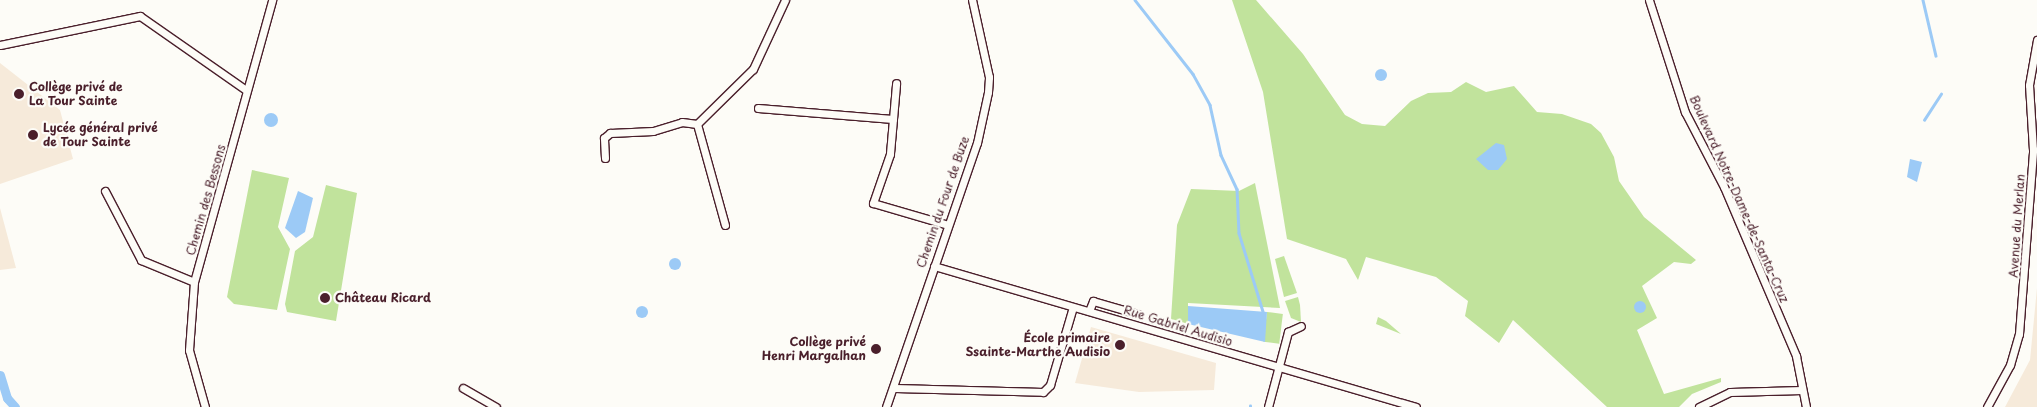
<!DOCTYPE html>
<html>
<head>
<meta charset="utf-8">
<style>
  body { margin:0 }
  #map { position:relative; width:2037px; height:407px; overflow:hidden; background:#fdfcf7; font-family:"Playpen Sans",sans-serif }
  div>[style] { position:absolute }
  .built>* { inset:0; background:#f6eada }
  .green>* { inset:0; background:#c1e39c; transform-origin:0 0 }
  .water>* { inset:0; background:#9ccaf6 }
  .round { border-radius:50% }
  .stream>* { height:2.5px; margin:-1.25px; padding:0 1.25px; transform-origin:1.25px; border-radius:1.25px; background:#9ccaf6 }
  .canal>* { height:9px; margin:-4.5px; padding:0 4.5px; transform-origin:4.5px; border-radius:4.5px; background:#9ccaf6 }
  .roads { filter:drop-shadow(1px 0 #4a1f2b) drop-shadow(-1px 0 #4a1f2b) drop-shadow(0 1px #4a1f2b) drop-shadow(0 -1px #4a1f2b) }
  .street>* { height:7px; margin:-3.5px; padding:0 3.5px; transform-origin:3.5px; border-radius:3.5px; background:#fdfcf7 }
  .dots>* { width:14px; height:14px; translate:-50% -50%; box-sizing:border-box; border:2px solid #fdfcf7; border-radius:50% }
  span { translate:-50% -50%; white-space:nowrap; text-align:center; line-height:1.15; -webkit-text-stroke:4.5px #fdfcf7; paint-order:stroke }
  .poi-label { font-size:12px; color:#4a1f2b; font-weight:700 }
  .left { translate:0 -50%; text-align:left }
  .right { translate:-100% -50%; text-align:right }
  .street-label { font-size:12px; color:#4a1f2b }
</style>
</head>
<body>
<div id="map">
  <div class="built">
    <div style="clip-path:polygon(0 63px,60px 110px,73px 159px,0 184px)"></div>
    <div style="clip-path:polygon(0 208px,16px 268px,0 270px)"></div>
    <div style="clip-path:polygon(2037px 288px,2037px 407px,2005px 407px,2030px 360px)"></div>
    <div style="clip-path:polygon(1091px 327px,1216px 363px,1214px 390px,1139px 392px,1075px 383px)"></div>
  </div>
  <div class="green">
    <div style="clip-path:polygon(1232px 0,1256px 0,1303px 54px,1345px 115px,1362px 124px,1385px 126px,1411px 101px,1428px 93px,1451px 92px,1466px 82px,1486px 92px,1514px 86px,1537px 112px,1562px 114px,1591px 124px,1601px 133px,1614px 157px,1619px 181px,1644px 217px,1696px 260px,1691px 264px,1674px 262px,1642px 286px,1657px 318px,1637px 330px,1664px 394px,1721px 378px,1721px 382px,1692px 394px,1679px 407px,1607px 407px,1513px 320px,1499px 343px,1465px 316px,1468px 301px,1436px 277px,1366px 257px,1358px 280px,1346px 259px,1287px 239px,1263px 92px)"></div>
    <div style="clip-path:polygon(252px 170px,289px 178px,278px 227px,290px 249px,277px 310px,234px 304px,227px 297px)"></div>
    <div style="clip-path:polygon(1255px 183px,1280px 308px,1188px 303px,1188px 324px,1171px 319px,1177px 225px,1191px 189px,1239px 191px)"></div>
    <div style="clip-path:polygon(326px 185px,357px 193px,336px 321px,287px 312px,285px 304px,295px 251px,313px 237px)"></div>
    <div style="clip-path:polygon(1284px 256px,1297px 293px,1284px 297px,1275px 259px)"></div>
    <div style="clip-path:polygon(1298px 297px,1300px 305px,1301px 322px,1291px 318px,1285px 301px)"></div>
    <div style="left:1267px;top:312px;width:16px;height:30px;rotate:7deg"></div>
    <div style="clip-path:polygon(1378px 317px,1386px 321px,1401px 334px,1376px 324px)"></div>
  </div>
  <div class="water">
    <div class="round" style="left:1375px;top:69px;width:12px;height:12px"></div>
    <div class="round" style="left:264px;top:113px;width:14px;height:14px"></div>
    <div style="clip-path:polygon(1496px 143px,1504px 145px,1507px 159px,1498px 170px,1488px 170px,1476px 159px)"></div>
    <div style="clip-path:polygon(1910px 159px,1922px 162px,1917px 182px,1907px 177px)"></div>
    <div style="clip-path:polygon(298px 191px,313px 198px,305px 232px,296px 238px,285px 228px)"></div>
    <div class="round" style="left:669px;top:258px;width:12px;height:12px"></div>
    <div class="round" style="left:1634px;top:301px;width:12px;height:12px"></div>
    <div class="round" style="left:636px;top:306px;width:12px;height:12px"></div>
    <div style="clip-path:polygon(1188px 306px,1267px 312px,1265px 342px,1188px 324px)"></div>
  </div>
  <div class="stream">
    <div style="left:1135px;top:0;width:94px;rotate:51.9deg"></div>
    <div style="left:1193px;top:74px;width:35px;rotate:61deg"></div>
    <div style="left:1210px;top:105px;width:51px;rotate:77.6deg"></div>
    <div style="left:1221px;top:155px;width:38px;rotate:65deg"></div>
    <div style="left:1237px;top:189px;width:44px;rotate:87.4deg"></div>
    <div style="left:1239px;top:233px;width:86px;rotate:73deg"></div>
    <div style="left:1923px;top:0;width:57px;rotate:76.9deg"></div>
    <div style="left:1924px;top:120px;width:31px;rotate:-57deg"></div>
    <div style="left:1250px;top:407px;width:1px;rotate:-90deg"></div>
  </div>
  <div class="canal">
    <div style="left:0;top:375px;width:24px;rotate:73deg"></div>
    <div style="left:7px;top:398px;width:12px;rotate:48deg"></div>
  </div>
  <div class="roads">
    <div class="street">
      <div style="left:1649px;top:0;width:118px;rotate:72.2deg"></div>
      <div style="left:1685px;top:112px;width:85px;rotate:62.5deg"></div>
      <div style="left:1724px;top:187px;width:184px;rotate:66.9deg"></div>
      <div style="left:1796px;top:356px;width:52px;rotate:78.9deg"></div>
      <div style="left:0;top:45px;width:143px;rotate:-11.7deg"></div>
      <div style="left:140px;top:16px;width:129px;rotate:34.9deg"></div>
      <div style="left:758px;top:108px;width:135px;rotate:4.7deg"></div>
      <div style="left:893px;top:119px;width:35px;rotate:95deg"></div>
      <div style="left:890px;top:154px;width:52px;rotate:109.1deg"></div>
      <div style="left:873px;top:203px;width:78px;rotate:16.3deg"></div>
      <div style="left:893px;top:119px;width:36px;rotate:-85deg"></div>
      <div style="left:605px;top:158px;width:20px;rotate:-93deg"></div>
      <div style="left:604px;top:138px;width:8px;rotate:-40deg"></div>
      <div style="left:610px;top:133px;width:43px;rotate:-2.7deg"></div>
      <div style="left:653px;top:131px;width:30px;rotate:-17deg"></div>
      <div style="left:682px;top:122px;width:15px;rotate:8deg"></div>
      <div style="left:105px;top:191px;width:78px;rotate:62.4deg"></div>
      <div style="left:141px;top:260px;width:57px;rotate:22.5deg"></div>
      <div style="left:725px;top:225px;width:105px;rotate:-105.5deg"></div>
      <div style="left:697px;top:124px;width:78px;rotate:-44.5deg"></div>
      <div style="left:753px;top:69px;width:76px;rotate:-65.1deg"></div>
      <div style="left:934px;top:266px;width:502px;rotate:16.31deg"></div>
      <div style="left:1089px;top:311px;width:11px;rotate:-68deg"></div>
      <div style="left:1093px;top:301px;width:47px;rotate:16.1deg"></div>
      <div style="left:463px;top:388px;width:38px;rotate:30deg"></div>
      <div style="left:895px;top:388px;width:148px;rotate:1.5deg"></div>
      <div style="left:1043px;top:392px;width:10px;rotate:-45deg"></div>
      <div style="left:1050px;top:385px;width:81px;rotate:-73.6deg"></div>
      <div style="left:205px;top:407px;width:59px;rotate:-105.7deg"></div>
      <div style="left:189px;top:350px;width:68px;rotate:-85.8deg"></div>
      <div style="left:194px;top:282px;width:293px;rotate:-74.5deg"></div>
      <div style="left:886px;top:407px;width:279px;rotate:-71deg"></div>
      <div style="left:977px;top:143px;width:52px;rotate:-77.8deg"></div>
      <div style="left:988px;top:92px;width:15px;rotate:-86deg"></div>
      <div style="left:989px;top:77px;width:79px;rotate:-102.4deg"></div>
      <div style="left:1268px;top:407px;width:78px;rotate:-75.1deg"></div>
      <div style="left:1288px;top:332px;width:14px;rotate:-25deg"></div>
      <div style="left:1699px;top:407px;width:34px;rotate:-26deg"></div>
      <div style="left:1730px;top:392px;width:72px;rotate:-1.6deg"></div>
      <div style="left:1987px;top:407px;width:48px;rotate:-61.3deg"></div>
      <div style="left:2010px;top:365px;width:32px;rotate:-74deg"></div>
      <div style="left:2019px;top:334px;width:185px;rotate:-85.6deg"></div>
      <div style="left:2033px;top:150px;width:65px;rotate:-93.5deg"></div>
      <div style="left:2029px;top:85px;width:46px;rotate:-79.9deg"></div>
    </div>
  </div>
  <div class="dots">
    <div style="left:19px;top:94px;background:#4a1f2b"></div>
    <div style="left:33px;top:135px;background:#4a1f2b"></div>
    <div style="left:325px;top:298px;background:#4a1f2b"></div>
    <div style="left:1120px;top:345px;background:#4a1f2b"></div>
    <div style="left:876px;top:349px;background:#4a1f2b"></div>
  </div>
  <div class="poi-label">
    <span class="left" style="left:29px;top:94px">Collège privé de<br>La Tour Sainte</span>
    <span class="left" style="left:43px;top:135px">Lycée général privé<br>de Tour Sainte</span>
    <span class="left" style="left:335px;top:298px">Château Ricard</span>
    <span class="right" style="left:1110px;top:345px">École primaire<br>Ssainte-Marthe Audisio</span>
    <span class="right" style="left:866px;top:349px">Collège privé<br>Henri Margalhan</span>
  </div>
  <div class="street-label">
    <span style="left:1739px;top:199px;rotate:66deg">Boulevard Notre-Dame-de-Santa-Cruz</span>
    <span style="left:206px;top:200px;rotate:-74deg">Chemin des Bessons</span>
    <span style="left:943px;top:202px;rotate:-71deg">Chemin du Four de Buze</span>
    <span style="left:2017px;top:226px;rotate:-86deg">Avenue du Merlan</span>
    <span style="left:1178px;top:326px;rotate:17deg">Rue Gabriel Audisio</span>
  </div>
</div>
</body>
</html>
